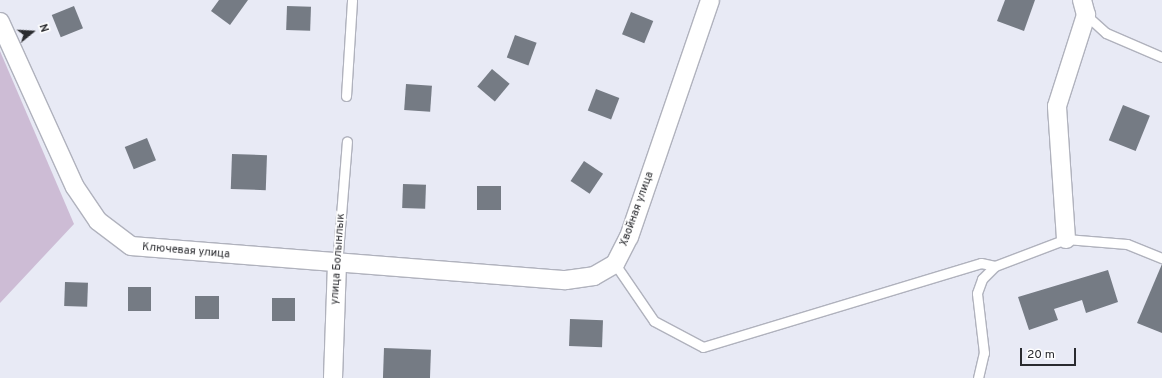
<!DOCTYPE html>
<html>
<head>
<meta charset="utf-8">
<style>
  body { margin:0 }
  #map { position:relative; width:1162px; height:378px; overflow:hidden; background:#e8eaf5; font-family:Overpass,sans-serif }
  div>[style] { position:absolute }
  .green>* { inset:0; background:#cdbcd5 }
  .building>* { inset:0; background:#757b84; transform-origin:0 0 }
  .roads { filter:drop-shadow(1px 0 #b0b2bd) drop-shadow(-1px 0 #b0b2bd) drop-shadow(0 1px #b0b2bd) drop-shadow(0 -1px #b0b2bd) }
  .service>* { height:9px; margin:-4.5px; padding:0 4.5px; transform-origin:4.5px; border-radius:4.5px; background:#fff }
  .minor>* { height:18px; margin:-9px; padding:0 9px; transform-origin:9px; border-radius:9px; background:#fff }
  span { translate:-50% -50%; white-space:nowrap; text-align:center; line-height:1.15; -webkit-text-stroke:3.5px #fff; paint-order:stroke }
  .street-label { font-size:11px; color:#2a2b2f }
  .north { position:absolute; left:12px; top:12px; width:40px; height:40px; -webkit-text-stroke:3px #fff; paint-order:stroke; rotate:72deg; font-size:11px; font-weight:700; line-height:16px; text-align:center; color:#2a2b2f }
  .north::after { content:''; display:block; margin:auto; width:14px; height:18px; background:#2a2b2f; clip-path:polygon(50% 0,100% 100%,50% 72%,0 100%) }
  .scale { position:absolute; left:1020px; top:348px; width:56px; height:18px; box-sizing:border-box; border:2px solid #2a2b2f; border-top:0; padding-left:5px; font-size:12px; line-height:14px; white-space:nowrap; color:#2a2b2f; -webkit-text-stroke:3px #fff; paint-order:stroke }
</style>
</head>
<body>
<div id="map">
  <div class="green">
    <div style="clip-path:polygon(0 51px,74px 224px,0 303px)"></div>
  </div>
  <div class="building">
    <div style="clip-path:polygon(219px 0,248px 0,230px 25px,211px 11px)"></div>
    <div style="clip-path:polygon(1005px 0,1035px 0,1024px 31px,997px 21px)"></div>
    <div style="left:74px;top:6px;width:24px;height:24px;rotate:68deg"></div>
    <div style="left:287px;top:6px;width:24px;height:24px;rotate:2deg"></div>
    <div style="left:631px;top:12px;width:24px;height:24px;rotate:22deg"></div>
    <div style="left:515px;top:35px;width:23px;height:24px;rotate:20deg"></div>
    <div style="left:492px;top:69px;width:23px;height:23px;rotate:40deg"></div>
    <div style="left:406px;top:84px;width:26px;height:26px;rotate:4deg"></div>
    <div style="left:596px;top:89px;width:25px;height:23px;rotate:21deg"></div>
    <div style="left:1123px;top:105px;width:29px;height:38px;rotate:22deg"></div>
    <div style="left:147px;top:138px;width:24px;height:24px;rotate:68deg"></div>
    <div style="left:232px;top:154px;width:35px;height:35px;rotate:2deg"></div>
    <div style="left:584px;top:161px;width:23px;height:24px;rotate:34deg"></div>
    <div style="left:403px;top:184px;width:23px;height:24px;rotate:2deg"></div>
    <div style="left:477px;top:186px;width:24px;height:24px"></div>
    <div style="clip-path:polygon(1162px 264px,1162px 333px,1137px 323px)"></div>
    <div style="clip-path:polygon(1108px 270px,1118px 302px,1086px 313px,1082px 300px,1054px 309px,1058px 320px,1029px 330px,1018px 297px)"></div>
    <div style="left:65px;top:282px;width:23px;height:24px;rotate:2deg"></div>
    <div style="left:128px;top:287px;width:23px;height:24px"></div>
    <div style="left:195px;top:296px;width:24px;height:23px"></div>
    <div style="left:272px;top:298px;width:23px;height:23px"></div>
    <div style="left:570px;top:319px;width:33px;height:27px;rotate:2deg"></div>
    <div style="left:384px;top:348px;width:47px;height:30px;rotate:2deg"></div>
  </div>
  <div class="roads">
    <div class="service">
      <div style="left:1086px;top:15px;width:27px;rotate:42deg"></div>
      <div style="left:1106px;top:33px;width:61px;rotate:23.2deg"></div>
      <div style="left:346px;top:96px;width:96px;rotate:-86.4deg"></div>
      <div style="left:615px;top:264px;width:69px;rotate:55.6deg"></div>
      <div style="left:654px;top:321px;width:55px;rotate:28deg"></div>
      <div style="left:703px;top:347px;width:290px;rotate:-16.8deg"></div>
      <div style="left:981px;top:263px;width:14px;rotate:12deg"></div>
      <div style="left:337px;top:265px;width:124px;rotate:-85.4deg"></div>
      <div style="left:978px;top:378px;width:26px;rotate:-77deg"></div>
      <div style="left:984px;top:353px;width:60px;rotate:-96.7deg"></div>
      <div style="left:977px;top:293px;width:15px;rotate:-70deg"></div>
      <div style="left:982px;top:279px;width:18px;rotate:-45deg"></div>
      <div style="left:995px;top:266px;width:76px;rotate:-20.8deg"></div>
      <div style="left:1066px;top:239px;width:61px;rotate:4.7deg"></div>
      <div style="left:1127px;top:244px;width:38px;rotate:22deg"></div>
    </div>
    <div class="minor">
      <div style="left:0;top:22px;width:181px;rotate:65.6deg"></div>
      <div style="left:75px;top:187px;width:41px;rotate:55.9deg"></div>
      <div style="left:98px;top:221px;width:41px;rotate:37.1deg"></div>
      <div style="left:131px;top:246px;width:436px;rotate:4.5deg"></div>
      <div style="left:566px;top:280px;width:28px;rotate:-8deg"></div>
      <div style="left:594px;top:276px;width:24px;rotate:-30deg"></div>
      <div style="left:615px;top:264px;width:30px;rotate:-63deg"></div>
      <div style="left:629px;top:237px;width:250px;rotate:-71.1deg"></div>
      <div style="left:1066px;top:239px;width:133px;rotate:-93.9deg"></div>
      <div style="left:1057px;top:106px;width:96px;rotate:-72.3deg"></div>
      <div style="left:1086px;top:15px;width:16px;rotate:-105deg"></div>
      <div style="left:333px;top:378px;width:113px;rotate:-88deg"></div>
    </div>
  </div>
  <div class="street-label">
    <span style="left:637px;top:209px;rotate:-70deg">Хвойная улица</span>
    <span style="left:186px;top:251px;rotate:5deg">Ключевая улица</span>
    <span style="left:338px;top:259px;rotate:-86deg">улица Болынлык</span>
  </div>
  <div class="north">N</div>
  <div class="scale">20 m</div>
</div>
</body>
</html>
